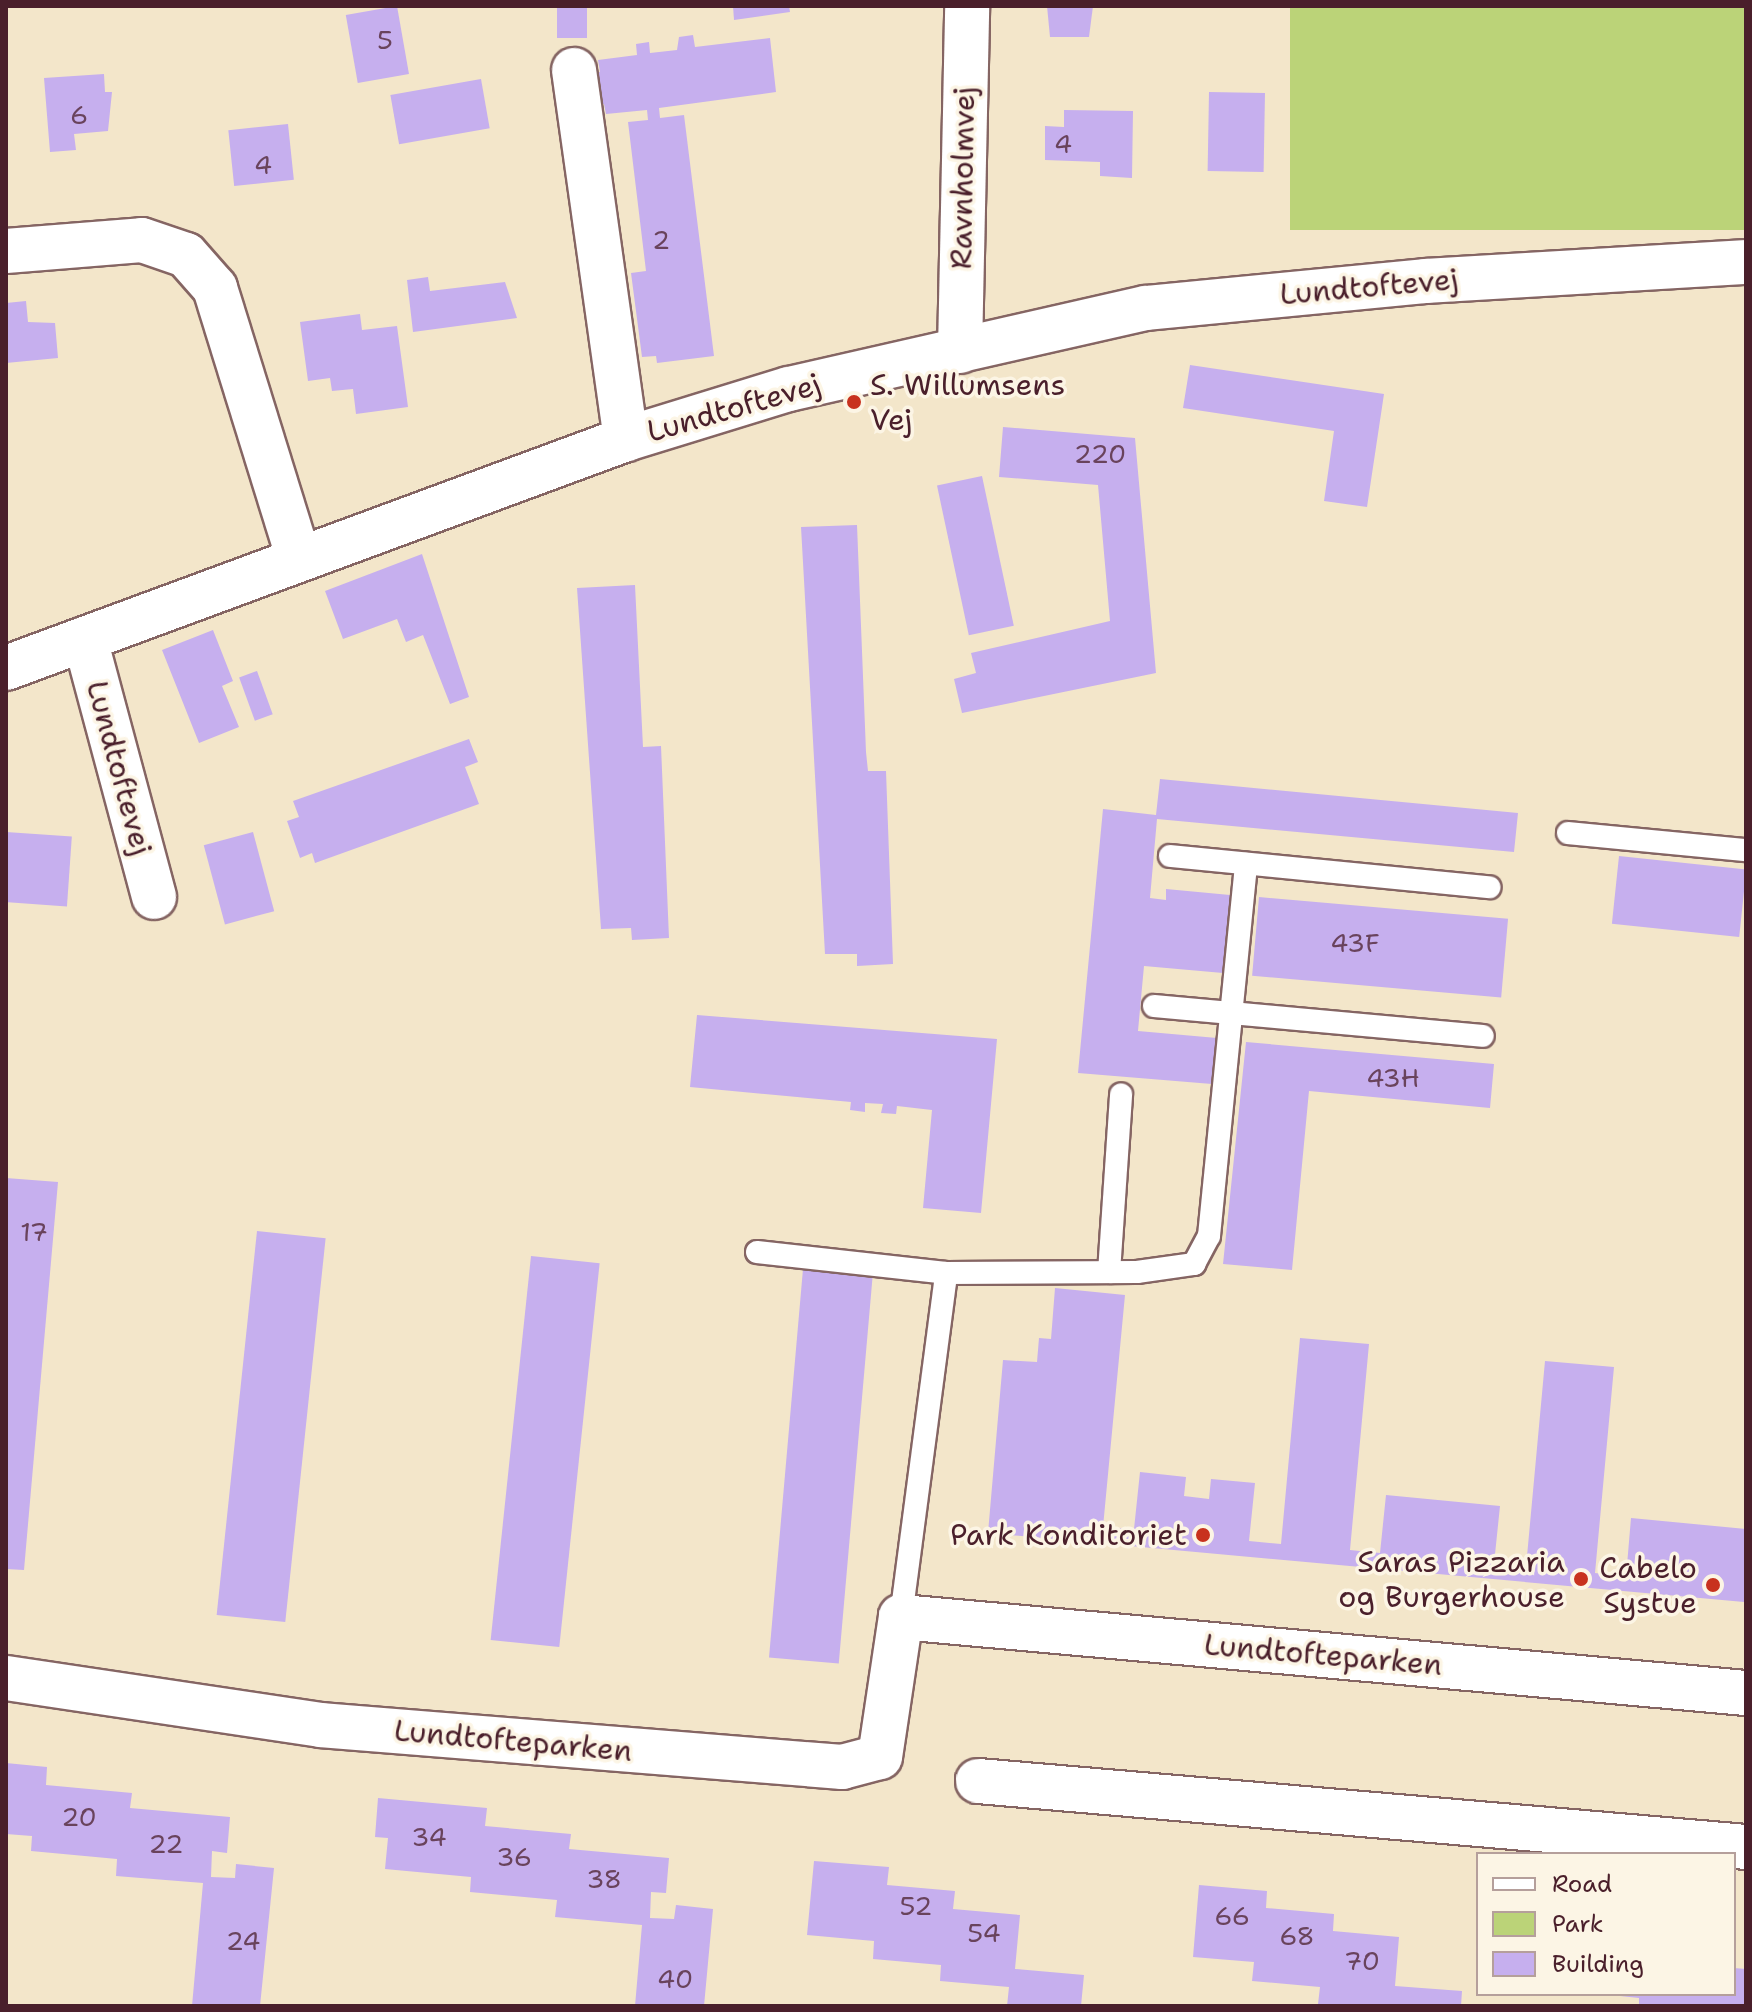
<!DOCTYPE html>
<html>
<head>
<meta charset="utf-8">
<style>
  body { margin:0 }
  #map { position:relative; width:1752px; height:2012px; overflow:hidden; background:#f3e6ca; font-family:"Shantell Sans",sans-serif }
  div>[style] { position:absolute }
  .green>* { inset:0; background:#bbd378; transform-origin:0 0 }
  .building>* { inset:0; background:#c6afee; transform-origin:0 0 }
  .roads { filter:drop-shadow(2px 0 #856563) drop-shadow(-2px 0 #856563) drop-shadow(0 2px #856563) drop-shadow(0 -2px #856563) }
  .lane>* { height:22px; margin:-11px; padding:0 11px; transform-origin:11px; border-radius:11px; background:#fff }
  .street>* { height:44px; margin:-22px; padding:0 22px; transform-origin:22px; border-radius:22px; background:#fff }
  .secondary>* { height:44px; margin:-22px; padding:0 22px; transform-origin:22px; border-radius:22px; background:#fff }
  .dots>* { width:22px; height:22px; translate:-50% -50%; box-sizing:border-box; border:4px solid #fcf5e5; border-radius:50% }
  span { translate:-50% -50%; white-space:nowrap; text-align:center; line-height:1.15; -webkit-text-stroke:7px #fcf5e5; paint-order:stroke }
  .number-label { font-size:26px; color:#69435c }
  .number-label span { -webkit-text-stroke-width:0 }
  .street-label { font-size:30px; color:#4a1f2b }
  .poi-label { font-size:30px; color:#4a1f2b }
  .left { translate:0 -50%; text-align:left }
  .right { translate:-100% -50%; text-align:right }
  .frame { position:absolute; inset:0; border:8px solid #4a1f2b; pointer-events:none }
  .legend { position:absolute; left:1476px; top:1852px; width:260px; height:144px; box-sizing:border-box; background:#fcf5e5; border:2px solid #b59f9b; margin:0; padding:10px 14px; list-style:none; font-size:24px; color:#4a1f2b }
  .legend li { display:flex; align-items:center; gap:16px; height:40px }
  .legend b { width:40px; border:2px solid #b59f9b }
</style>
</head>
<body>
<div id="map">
  <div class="green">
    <div style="left:1290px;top:6px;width:456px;height:224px"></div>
  </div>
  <div class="building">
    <div style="left:397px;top:6px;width:69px;height:52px;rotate:80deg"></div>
    <div style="left:557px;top:6px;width:30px;height:32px"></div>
    <div style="clip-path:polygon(733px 6px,789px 6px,790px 12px,734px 20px)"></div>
    <div style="clip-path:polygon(1047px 6px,1093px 6px,1089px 37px,1050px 37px)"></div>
    <div style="clip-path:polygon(693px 35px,695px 47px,770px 38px,776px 92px,659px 108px,660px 118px,684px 115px,714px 356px,657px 363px,656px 356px,642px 357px,631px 273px,646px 271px,628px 122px,648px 120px,647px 110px,606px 114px,604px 104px,592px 106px,588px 73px,600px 72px,598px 60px,637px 55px,636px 44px,649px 42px,650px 53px,677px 50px,679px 37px)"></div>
    <div style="clip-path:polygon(104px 74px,105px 92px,112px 92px,108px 131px,74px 134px,76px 150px,50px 152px,44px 78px)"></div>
    <div style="left:481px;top:79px;width:50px;height:92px;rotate:80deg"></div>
    <div style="left:1209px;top:92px;width:56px;height:79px;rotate:1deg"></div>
    <div style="clip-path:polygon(1064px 110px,1133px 111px,1132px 178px,1100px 176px,1100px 162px,1045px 160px,1045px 126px,1064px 127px)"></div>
    <div style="left:288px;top:124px;width:56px;height:60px;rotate:84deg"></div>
    <div style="clip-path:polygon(428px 277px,430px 291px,505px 282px,517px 318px,413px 332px,407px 280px)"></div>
    <div style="clip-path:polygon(26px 301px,28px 322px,55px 323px,58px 358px,6px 363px,6px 303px)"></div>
    <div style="clip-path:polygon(360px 314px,362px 330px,397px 326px,408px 407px,356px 414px,353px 389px,332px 391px,330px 378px,308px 381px,300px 322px)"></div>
    <div style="clip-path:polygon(1190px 365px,1384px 394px,1367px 507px,1324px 501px,1334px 431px,1183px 408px)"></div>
    <div style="clip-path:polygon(1003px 427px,1135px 438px,1156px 673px,962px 713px,954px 679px,976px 673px,971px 653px,1110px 621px,1098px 485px,999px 477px)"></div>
    <div style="left:982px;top:476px;width:153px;height:46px;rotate:78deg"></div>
    <div style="clip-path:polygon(857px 525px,866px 752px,868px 771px,886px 771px,893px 964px,857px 966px,857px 954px,825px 954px,801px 527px)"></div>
    <div style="clip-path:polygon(422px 554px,469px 697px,450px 704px,423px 635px,406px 642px,397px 619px,343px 639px,325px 591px)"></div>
    <div style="clip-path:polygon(635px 585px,643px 747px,661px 746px,669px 938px,632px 940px,631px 928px,601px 929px,577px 588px)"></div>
    <div style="clip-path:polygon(213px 630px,233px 681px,222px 686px,239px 727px,199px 743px,162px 650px)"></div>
    <div style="left:257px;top:671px;width:46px;height:19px;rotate:70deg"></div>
    <div style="clip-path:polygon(469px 739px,478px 762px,465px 767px,479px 804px,315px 863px,312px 853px,300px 858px,287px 821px,299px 817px,293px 801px)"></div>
    <div style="clip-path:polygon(1160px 779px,1518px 813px,1514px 852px,1157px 819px,1150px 898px,1166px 900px,1166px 889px,1230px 895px,1223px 973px,1144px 966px,1138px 1031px,1217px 1038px,1212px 1084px,1078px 1073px,1103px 809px,1156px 815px)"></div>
    <div style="left:6px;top:832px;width:66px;height:70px;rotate:4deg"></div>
    <div style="left:253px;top:832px;width:82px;height:51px;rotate:75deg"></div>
    <div style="left:1619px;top:856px;width:128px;height:68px;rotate:6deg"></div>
    <div style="left:1259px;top:897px;width:250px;height:79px;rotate:5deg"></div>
    <div style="clip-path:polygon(697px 1015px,997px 1039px,981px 1213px,923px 1208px,932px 1110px,897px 1106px,896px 1114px,881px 1113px,883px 1104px,865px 1103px,865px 1112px,850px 1110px,851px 1102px,690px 1087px)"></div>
    <div style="clip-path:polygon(1246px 1042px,1494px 1064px,1490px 1108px,1309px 1091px,1292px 1270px,1223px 1264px)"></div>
    <div style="clip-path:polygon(6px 1178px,58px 1182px,24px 1570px,6px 1569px)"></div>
    <div style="left:257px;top:1231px;width:69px;height:386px;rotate:6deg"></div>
    <div style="left:531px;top:1256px;width:69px;height:386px;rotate:6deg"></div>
    <div style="left:803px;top:1269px;width:70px;height:390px;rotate:5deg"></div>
    <div style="clip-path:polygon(1055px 1288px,1125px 1295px,1103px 1527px,1134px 1529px,1140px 1472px,1186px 1477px,1184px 1496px,1209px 1499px,1211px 1479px,1255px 1483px,1249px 1541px,1281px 1544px,1300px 1338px,1369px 1344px,1350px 1550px,1380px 1553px,1386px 1495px,1500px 1506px,1494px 1564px,1526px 1567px,1545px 1361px,1614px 1367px,1595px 1573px,1626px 1577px,1631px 1518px,1746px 1529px,1744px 1602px,988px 1533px,1003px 1360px,1037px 1362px,1039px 1338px,1051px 1339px)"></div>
    <div style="clip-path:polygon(6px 1763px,47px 1767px,46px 1785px,132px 1793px,130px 1808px,230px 1817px,227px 1853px,212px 1851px,211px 1877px,235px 1878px,236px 1864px,274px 1868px,260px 2006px,192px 2006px,203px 1883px,116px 1876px,117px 1859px,31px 1851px,32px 1836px,6px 1834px)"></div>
    <div style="clip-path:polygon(378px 1798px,487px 1808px,485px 1826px,571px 1834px,569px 1849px,669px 1858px,666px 1893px,651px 1892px,650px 1918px,674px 1919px,676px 1905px,713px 1909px,704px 2006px,635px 2006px,642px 1925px,555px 1917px,557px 1900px,470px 1892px,471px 1877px,385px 1869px,388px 1838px,375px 1837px)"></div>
    <div style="clip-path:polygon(814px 1861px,889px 1867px,887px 1885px,955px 1891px,953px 1909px,1020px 1915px,1015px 1969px,1084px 1975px,1081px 2006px,1007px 2006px,1009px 1987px,940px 1981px,941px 1965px,873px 1959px,874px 1941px,807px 1935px)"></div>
    <div style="clip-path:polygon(1199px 1885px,1267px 1891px,1266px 1908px,1334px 1914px,1333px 1931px,1399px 1937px,1395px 1986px,1462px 1991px,1461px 2006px,1318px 2004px,1320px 1987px,1252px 1981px,1254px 1962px,1193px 1957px)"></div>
    <div style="clip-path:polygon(1734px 1968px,1746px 1969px,1746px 2006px,1639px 2006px,1639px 1998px,1620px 1996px,1734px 1994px)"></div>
  </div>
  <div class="roads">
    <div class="lane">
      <div style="left:1568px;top:833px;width:179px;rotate:5.5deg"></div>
      <div style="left:1170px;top:856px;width:321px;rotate:5.6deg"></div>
      <div style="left:1154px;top:1006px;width:330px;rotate:5.2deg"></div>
      <div style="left:757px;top:1252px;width:190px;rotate:6.3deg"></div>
      <div style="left:946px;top:1273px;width:191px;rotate:-0.3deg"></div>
      <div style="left:1137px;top:1272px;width:58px;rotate:-8deg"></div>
      <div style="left:1194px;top:1264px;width:32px;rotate:-62deg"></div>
      <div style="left:1209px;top:1236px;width:374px;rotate:-84.3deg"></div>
      <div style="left:1109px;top:1272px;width:178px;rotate:-86.1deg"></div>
      <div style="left:901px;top:1617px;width:347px;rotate:-82.5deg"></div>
    </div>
    <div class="street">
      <div style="left:574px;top:70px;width:373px;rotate:82deg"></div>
      <div style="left:6px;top:251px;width:136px;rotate:-4.6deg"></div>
      <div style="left:142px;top:240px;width:46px;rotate:18.8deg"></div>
      <div style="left:186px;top:255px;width:44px;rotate:48.7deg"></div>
      <div style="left:215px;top:288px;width:284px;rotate:72.8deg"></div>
      <div style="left:960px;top:351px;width:345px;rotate:-88.8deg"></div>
      <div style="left:85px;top:639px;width:267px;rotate:75deg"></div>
      <div style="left:6px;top:1678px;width:317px;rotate:8.5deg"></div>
      <div style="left:320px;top:1725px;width:524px;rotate:4.6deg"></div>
      <div style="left:842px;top:1767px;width:39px;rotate:-15deg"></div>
      <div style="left:880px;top:1757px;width:142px;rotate:-81.5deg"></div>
      <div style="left:901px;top:1617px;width:848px;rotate:5.14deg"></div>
      <div style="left:978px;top:1781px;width:771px;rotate:4.91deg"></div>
    </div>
    <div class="secondary">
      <div style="left:6px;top:668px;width:661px;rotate:-20.27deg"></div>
      <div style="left:626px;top:439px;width:170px;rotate:-17.1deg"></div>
      <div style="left:789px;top:389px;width:366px;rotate:-12.8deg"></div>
      <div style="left:1146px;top:308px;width:281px;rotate:-5.5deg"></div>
      <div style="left:1426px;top:281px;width:321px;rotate:-3.4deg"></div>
    </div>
  </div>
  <div class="dots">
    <div style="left:854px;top:402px;background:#c8321e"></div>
    <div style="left:1203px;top:1535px;background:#c8321e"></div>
    <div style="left:1581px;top:1579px;background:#c8321e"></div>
    <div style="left:1713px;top:1585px;background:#c8321e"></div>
  </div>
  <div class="number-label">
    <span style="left:385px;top:40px">5</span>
    <span style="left:79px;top:115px">6</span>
    <span style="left:1063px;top:144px">4</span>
    <span style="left:263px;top:165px">4</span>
    <span style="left:661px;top:240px">2</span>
    <span style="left:1100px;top:454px">220</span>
    <span style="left:1355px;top:943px">43F</span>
    <span style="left:1393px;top:1078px">43H</span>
    <span style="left:34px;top:1232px">17</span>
    <span style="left:79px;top:1817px">20</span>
    <span style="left:429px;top:1837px">34</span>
    <span style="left:166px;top:1844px">22</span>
    <span style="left:514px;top:1857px">36</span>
    <span style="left:604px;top:1879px">38</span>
    <span style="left:916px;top:1906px">52</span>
    <span style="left:1232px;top:1916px">66</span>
    <span style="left:984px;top:1933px">54</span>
    <span style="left:1297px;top:1936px">68</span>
    <span style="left:243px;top:1941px">24</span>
    <span style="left:1362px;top:1961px">70</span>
    <span style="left:675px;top:1979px">40</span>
  </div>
  <div class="street-label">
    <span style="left:963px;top:178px;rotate:-89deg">Ravnholmvej</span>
    <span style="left:1369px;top:287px;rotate:-5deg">Lundtoftevej</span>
    <span style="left:734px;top:408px;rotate:-16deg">Lundtoftevej</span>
    <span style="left:119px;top:768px;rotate:75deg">Lundtoftevej</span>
    <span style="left:1323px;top:1655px;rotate:5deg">Lundtofteparken</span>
    <span style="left:513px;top:1741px;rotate:5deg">Lundtofteparken</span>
  </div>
  <div class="poi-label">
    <span class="left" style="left:870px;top:402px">S. Willumsens<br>Vej</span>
    <span class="right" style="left:1187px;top:1535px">Park Konditoriet</span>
    <span class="right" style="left:1565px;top:1579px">Saras Pizzaria<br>og Burgerhouse</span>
    <span class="right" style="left:1697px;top:1585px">Cabelo<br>Systue</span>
  </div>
  <div class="frame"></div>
  <ul class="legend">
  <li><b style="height:10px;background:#fff"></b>Road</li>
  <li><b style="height:22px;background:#bbd378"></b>Park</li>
  <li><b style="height:22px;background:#c6afee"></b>Building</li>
  </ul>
</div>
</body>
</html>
